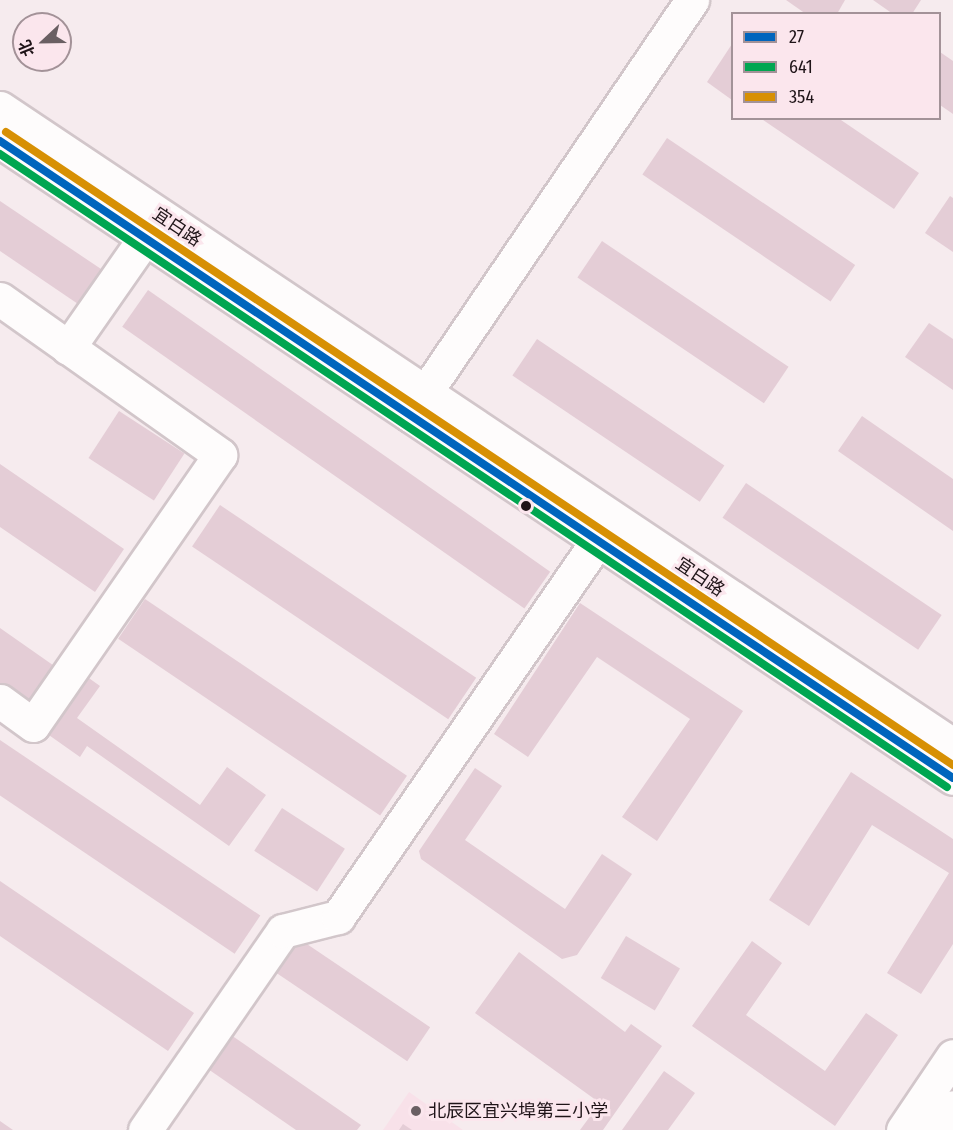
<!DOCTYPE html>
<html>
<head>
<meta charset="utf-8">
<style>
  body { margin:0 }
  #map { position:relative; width:953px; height:1130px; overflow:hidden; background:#f6ebee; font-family:"Fira Sans Condensed","Noto Sans SC",sans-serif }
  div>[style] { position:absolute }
  .built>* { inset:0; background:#f8e1e9 }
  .building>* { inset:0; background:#e4cdd6; transform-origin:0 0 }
  .roads { filter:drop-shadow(2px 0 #d2c6ca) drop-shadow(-2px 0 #d2c6ca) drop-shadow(0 2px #d2c6ca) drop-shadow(0 -2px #d2c6ca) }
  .minor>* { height:33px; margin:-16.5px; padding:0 16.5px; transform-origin:16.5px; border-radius:16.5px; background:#fefcfc }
  .major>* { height:33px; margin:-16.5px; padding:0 16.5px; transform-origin:16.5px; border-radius:16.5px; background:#fefcfc }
  .bus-1>* { height:8px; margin:-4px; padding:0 4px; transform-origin:4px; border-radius:4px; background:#0065bd }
  .bus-2>* { height:8px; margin:-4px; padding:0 4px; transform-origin:4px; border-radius:4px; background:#00a651 }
  .bus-3>* { height:8px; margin:-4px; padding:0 4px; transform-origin:4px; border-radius:4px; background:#d79004 }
  .dots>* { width:16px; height:16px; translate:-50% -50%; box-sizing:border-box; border:3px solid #fbe6ed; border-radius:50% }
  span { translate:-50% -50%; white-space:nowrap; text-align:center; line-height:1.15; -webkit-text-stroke:6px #fbe6ed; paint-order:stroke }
  .street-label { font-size:18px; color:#1f1418 }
  .poi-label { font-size:18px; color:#1f1418 }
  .left { translate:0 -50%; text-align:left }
  .legend { position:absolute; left:731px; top:12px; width:210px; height:108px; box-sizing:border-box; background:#fbe6ed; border:2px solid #a39298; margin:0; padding:8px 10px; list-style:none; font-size:18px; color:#1f1418 }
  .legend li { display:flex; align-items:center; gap:12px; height:30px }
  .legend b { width:30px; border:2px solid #a39298 }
  .north { position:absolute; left:12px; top:12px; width:60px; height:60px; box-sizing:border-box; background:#fbe6ed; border:2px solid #a39298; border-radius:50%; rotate:248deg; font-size:16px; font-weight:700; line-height:24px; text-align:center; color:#1f1418 }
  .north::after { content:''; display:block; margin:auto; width:21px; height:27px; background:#6a5f63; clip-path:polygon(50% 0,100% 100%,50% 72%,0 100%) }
</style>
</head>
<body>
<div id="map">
  <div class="built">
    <div style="clip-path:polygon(409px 1092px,463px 1130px,383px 1130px)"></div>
  </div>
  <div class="building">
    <div style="clip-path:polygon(786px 0,845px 0,837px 14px,806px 14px)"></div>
    <div style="clip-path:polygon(873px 0,921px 0,912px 14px,893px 14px)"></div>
    <div style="clip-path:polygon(732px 44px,732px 100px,707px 82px)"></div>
    <div style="clip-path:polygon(940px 52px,953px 61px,953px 114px,940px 105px)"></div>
    <div style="clip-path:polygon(760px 118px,838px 118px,919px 173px,894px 209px)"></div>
    <div style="left:667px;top:138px;width:227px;height:44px;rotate:34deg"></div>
    <div style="clip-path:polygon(950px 196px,953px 198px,953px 252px,925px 233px)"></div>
    <div style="clip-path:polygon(0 201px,104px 271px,81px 306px,0 251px)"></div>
    <div style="left:602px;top:241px;width:225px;height:44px;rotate:34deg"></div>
    <div style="left:148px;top:290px;width:491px;height:45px;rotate:35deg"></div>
    <div style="clip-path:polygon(929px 323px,953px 339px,953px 390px,905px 357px)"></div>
    <div style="left:537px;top:339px;width:226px;height:44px;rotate:34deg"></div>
    <div style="left:119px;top:411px;width:78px;height:56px;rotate:33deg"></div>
    <div style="clip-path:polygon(862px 416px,953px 479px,953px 531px,838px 451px)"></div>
    <div style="clip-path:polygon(0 464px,124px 549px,95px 592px,0 527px)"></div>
    <div style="left:746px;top:483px;width:236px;height:42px;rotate:34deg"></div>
    <div style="left:220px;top:505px;width:309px;height:50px;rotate:34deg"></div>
    <div style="left:145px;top:599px;width:316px;height:48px;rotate:34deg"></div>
    <div style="clip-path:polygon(580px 603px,743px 711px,657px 841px,622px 817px,690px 719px,597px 657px,528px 757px,494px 734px)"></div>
    <div style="clip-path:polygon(0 628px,60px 670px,30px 712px,0 690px)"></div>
    <div style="clip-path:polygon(86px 676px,100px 686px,77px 718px,200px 805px,227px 767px,266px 795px,229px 846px,87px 746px,80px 757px,46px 733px)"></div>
    <div style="left:0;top:740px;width:314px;height:46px;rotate:34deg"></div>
    <div style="clip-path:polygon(475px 768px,502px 786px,465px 840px,565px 909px,602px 854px,632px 874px,577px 955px,562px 959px,421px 859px,419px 851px)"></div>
    <div style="clip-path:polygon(851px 772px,953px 839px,953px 944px,921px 994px,887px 973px,949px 873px,872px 825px,809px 926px,769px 900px)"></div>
    <div style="left:282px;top:808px;width:75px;height:51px;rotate:33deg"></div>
    <div style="clip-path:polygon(0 881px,194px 1013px,168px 1051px,0 936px)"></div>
    <div style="left:295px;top:936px;width:163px;height:41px;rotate:34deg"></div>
    <div style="left:626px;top:936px;width:63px;height:49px;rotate:31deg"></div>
    <div style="clip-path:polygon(752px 941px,782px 963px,746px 1015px,825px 1071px,866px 1013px,898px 1035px,835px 1126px,692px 1026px)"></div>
    <div style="clip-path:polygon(519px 952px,625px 1032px,631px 1024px,662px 1046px,603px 1130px,580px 1130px,600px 1103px,475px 1013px)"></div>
    <div style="clip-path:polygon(231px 1035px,361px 1125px,357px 1130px,296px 1130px,208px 1069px)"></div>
    <div style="clip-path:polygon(664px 1071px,695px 1093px,668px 1130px,622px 1130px)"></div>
    <div style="clip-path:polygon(0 1121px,13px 1130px,0 1130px)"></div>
    <div style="clip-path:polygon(403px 1124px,412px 1130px,399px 1130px)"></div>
  </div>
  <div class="roads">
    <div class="minor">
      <div style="left:0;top:299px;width:270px;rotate:35.3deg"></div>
      <div style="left:220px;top:455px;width:328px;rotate:124.7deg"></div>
      <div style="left:33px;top:725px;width:41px;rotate:-144deg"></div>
      <div style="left:68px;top:348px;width:161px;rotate:-55.1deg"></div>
      <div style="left:410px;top:415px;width:502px;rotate:-55.8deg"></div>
      <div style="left:145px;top:1130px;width:242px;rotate:-55.3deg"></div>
      <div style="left:283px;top:931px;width:57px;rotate:-14.3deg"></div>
      <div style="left:338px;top:917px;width:484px;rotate:-55.4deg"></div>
      <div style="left:903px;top:1130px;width:89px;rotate:-56deg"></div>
      <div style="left:938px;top:1130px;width:27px;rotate:-57deg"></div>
    </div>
    <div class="major">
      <div style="left:0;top:108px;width:1146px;rotate:33.76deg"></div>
      <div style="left:0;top:141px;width:1146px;rotate:33.76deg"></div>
    </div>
  </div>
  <div class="bus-1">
    <div style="left:0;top:141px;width:1146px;rotate:33.76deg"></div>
  </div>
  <div class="bus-2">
    <div style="left:0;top:154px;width:1139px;rotate:33.76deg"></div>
  </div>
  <div class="bus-3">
    <div style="left:6px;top:132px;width:1139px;rotate:33.76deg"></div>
  </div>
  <div class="dots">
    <div style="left:526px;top:506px;background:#1f1418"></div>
    <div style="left:416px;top:1111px;background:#6a5f63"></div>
  </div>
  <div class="street-label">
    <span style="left:177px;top:227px;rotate:34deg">宜白路</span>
    <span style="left:700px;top:577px;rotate:34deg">宜白路</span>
  </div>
  <div class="poi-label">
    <span class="left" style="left:428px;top:1111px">北辰区宜兴埠第三小学</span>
  </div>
  <ul class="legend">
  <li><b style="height:8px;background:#0065bd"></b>27</li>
  <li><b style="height:8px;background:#00a651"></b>641</li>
  <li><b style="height:8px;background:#d79004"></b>354</li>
  </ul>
  <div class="north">北</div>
</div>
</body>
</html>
